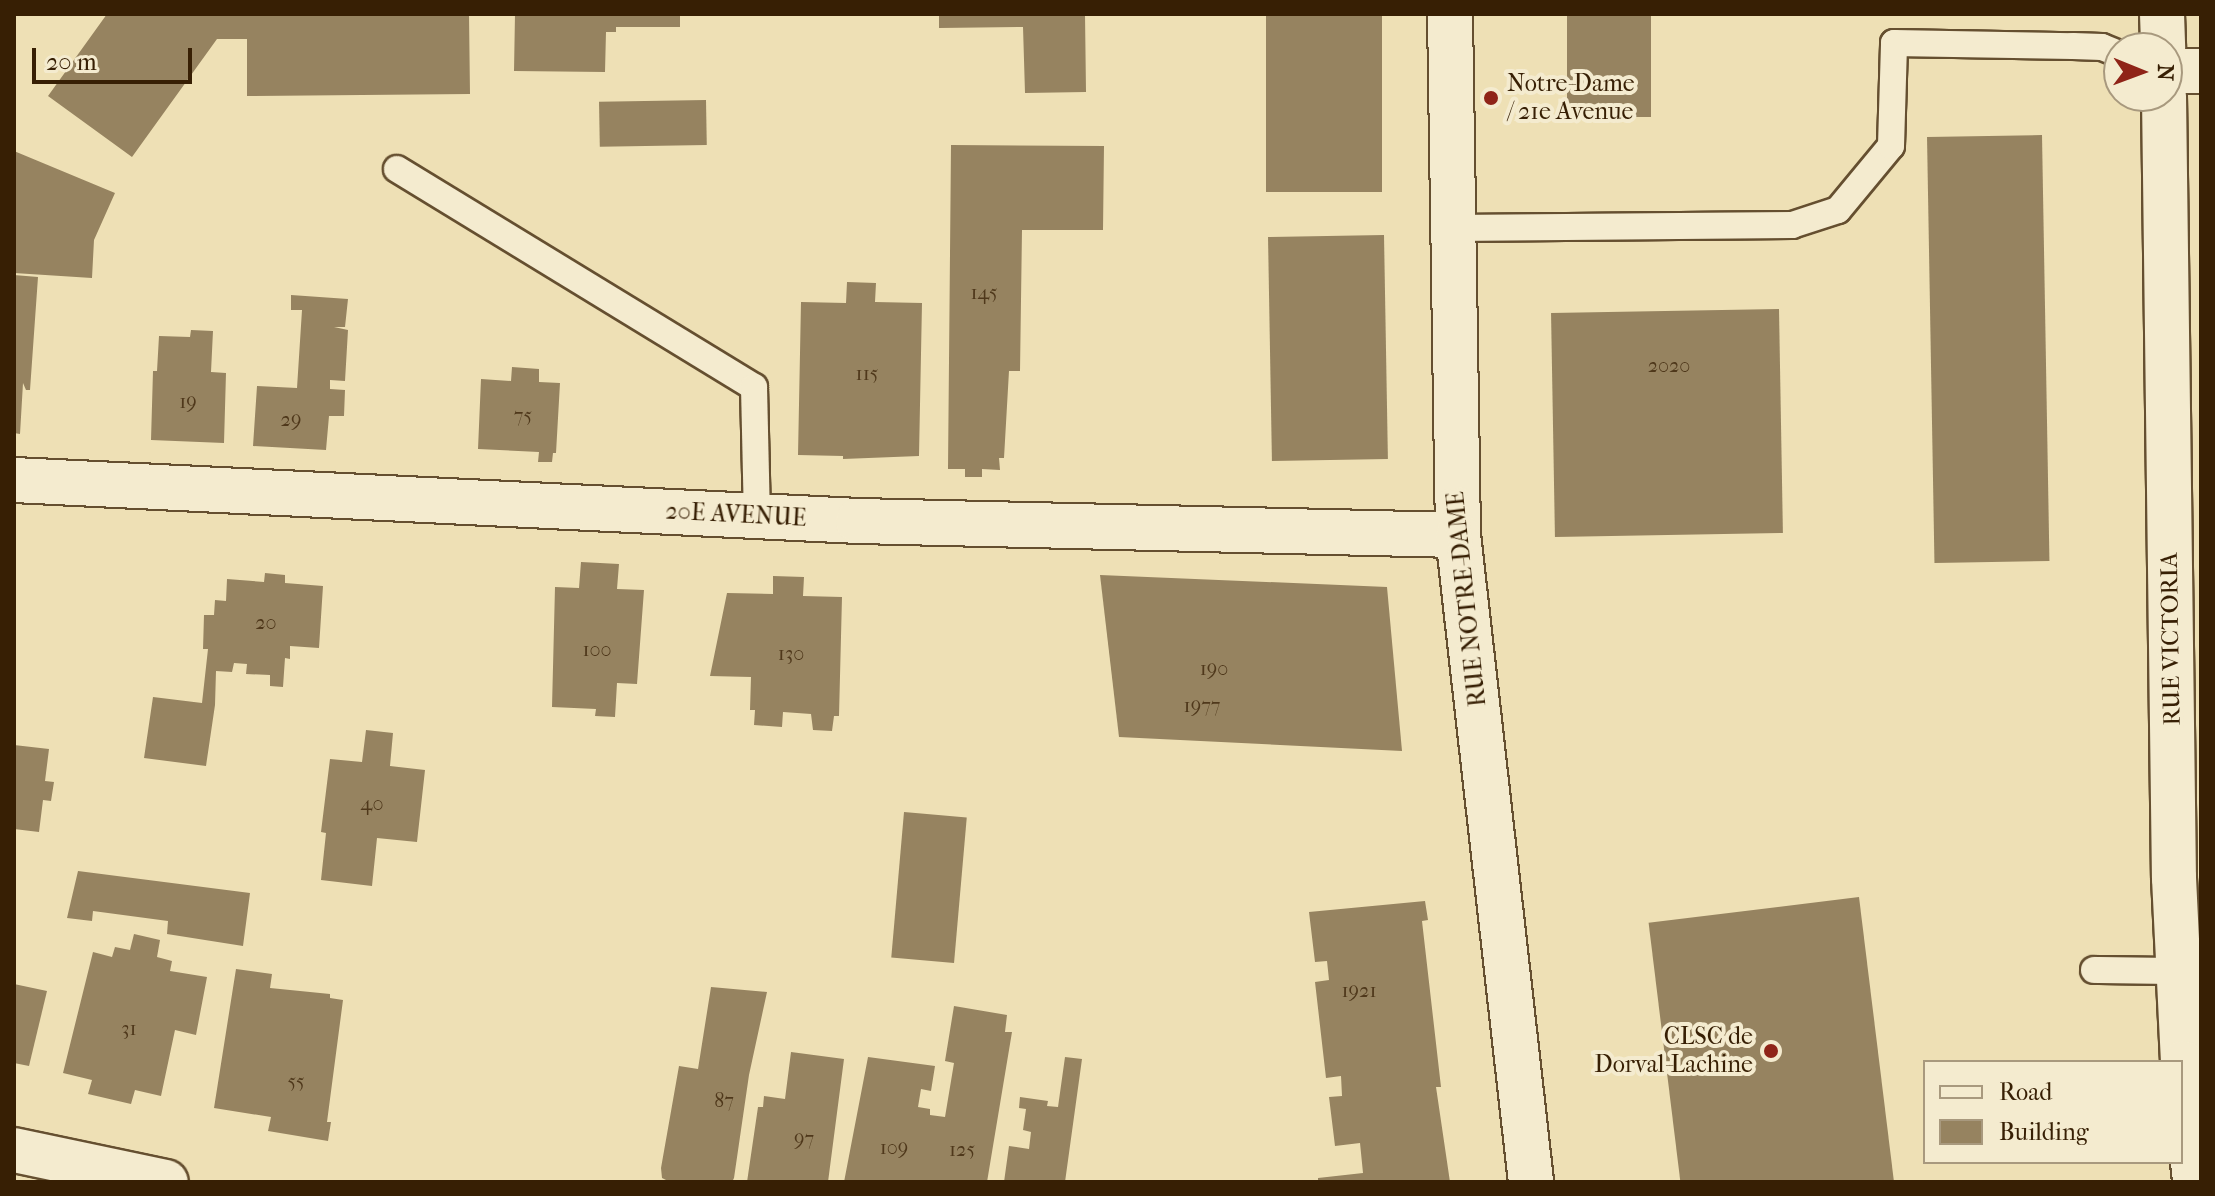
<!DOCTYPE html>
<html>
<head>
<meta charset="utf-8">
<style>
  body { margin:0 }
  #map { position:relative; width:2215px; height:1196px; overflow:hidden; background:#eee0b5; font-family:"IM FELL French Canon",serif }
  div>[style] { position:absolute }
  .building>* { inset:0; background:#968360; transform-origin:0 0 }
  .roads { filter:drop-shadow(2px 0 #654f30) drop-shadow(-2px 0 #654f30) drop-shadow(0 2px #654f30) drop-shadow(0 -2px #654f30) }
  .lane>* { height:26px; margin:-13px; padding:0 13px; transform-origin:13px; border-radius:13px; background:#f4ebcf }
  .street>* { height:44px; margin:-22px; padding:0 22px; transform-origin:22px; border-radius:22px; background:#f4ebcf }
  .secondary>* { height:44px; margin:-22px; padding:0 22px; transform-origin:22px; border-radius:22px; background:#f4ebcf }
  .dots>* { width:22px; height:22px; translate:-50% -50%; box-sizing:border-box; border:4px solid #f4ebcf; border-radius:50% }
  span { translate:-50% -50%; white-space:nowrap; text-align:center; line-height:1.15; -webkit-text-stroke:8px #f4ebcf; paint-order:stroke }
  .number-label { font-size:20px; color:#4f381b }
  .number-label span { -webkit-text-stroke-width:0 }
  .poi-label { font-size:24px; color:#371f04 }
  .left { translate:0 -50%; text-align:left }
  .right { translate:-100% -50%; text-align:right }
  .street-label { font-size:24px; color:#371f04 }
  .frame { position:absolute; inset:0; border:16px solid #371f04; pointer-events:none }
  .legend { position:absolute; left:1923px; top:1060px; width:260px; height:104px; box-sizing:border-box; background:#f4ebcf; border:2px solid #a8997e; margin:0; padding:10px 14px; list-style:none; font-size:24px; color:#371f04 }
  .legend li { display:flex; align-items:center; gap:16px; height:40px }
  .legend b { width:40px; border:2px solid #a8997e }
  .north { position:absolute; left:2103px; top:32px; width:80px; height:80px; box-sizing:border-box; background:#f4ebcf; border:2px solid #a8997e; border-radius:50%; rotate:91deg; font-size:22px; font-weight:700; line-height:32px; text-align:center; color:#371f04 }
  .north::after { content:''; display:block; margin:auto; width:28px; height:36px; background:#8f2418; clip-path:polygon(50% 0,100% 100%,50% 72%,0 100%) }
  .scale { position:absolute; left:32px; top:48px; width:160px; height:36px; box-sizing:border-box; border:4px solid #371f04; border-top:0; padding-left:10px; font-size:24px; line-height:28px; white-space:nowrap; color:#371f04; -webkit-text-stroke:6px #f4ebcf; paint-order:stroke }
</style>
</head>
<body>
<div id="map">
  <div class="building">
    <div style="clip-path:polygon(107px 14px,469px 14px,470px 94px,247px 96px,247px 39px,217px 39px,132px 157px,48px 96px)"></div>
    <div style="clip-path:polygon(515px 14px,680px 14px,680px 27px,616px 27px,616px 32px,606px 32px,605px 72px,514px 71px)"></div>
    <div style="clip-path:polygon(939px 14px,1085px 14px,1086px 92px,1025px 93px,1023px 27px,939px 28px)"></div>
    <div style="left:1266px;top:14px;width:116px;height:178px"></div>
    <div style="left:1567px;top:14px;width:84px;height:103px"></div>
    <div style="left:706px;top:100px;width:45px;height:107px;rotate:89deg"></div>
    <div style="left:2042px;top:135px;width:426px;height:115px;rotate:89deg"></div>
    <div style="clip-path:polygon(951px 145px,1104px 146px,1103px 230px,1022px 230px,1020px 371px,1009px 371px,1004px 458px,999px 458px,1000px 470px,982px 469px,982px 477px,965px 477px,965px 469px,948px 469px)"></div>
    <div style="clip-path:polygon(14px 151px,115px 193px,94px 240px,92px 278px,14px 273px)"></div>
    <div style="left:1384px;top:235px;width:224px;height:116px;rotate:89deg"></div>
    <div style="clip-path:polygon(14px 275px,38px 277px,30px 390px,26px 390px,23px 383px,20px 434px,14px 433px)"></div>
    <div style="clip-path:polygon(847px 282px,876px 283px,875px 302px,922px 303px,919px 456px,843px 459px,843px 456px,798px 455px,801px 302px,846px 303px)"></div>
    <div style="clip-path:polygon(291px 295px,348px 299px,345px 327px,334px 327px,348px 330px,345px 381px,330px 380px,330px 389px,345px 390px,344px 416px,329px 416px,326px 450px,253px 446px,257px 386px,297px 388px,302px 310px,291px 310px)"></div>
    <div style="left:1779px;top:309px;width:224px;height:228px;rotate:89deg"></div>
    <div style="clip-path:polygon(191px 330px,213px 331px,211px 372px,226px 373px,224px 443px,151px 440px,153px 371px,157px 371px,159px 336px,190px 337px)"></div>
    <div style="clip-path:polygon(512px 367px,539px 369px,539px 382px,560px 383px,556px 453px,553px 453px,552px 462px,538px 462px,539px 452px,478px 449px,481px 379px,511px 381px)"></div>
    <div style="clip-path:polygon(581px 562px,619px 564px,617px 589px,644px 590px,637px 684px,617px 683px,615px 717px,595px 716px,596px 709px,552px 707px,555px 587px,579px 588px)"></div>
    <div style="clip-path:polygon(265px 573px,285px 575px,285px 583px,323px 586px,319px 648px,290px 646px,290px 659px,285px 658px,283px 687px,270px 686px,270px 675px,246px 674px,247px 664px,234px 663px,232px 672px,216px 671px,215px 705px,206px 766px,144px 758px,153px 697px,202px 703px,208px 649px,203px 649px,204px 615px,214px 615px,215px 600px,226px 601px,227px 579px,264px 582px)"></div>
    <div style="clip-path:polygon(1100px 575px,1387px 587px,1402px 751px,1119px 737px)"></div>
    <div style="clip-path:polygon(773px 576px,804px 577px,803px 596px,842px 597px,839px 716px,834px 716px,832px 731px,813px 730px,811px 714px,783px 712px,782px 727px,754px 725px,755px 710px,750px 710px,751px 677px,710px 676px,727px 593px,773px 594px)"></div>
    <div style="clip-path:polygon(366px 730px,393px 733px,390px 766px,425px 770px,417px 842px,377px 838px,372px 886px,321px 880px,326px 833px,321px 832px,330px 759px,362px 762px)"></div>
    <div style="clip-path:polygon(14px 745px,49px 749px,45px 781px,54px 782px,51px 801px,43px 800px,39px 832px,14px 829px)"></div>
    <div style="left:904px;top:812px;width:63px;height:146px;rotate:5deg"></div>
    <div style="clip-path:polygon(78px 871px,250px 893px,243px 946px,167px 934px,168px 921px,93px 911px,92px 921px,67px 918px)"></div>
    <div style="left:1859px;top:897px;width:287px;height:212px;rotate:83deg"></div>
    <div style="clip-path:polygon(1425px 901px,1428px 920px,1422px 921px,1441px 1087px,1436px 1087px,1450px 1182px,1318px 1182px,1318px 1178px,1363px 1173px,1360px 1143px,1335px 1146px,1329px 1097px,1342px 1096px,1341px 1076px,1326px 1078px,1315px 982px,1329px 980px,1327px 961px,1315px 962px,1309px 912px)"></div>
    <div style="clip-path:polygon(134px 934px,160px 940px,157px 957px,172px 961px,170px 971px,207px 977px,196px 1035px,175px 1030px,161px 1096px,135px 1090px,131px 1104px,88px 1094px,92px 1080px,63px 1073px,93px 952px,112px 957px,115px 947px,130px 950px)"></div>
    <div style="clip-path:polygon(236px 969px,272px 974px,270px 988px,330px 994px,330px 998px,343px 1000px,327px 1122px,331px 1122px,328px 1141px,268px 1131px,271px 1117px,214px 1108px)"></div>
    <div style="clip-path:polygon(14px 984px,47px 991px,29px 1066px,14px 1063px)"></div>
    <div style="clip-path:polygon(711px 987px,767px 992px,749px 1075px,734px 1178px,732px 1182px,670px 1182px,662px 1178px,661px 1168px,679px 1066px,698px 1069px)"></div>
    <div style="clip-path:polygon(954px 1006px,1007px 1015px,1005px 1032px,1012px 1032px,987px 1182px,844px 1182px,868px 1057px,935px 1066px,931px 1091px,921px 1089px,918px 1107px,930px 1109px,930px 1115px,945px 1117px,954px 1063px,945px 1061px)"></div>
    <div style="clip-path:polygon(791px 1052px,844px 1059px,828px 1182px,747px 1182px,758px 1107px,763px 1107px,764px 1096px,785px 1099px)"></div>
    <div style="clip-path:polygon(1065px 1057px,1082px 1059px,1065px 1182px,1004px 1182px,1009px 1146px,1029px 1149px,1031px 1132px,1023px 1130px,1026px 1109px,1019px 1108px,1020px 1097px,1048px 1101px,1047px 1106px,1058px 1107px)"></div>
  </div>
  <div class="roads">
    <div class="lane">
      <div style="left:397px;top:169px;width:418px;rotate:31.4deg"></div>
      <div style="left:754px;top:387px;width:129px;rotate:88.7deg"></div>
      <div style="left:1453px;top:228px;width:339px;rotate:-0.5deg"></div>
      <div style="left:1792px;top:225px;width:48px;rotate:-18.1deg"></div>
      <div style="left:1838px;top:210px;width:83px;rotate:-50.4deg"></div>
      <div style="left:1891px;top:146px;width:103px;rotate:-88.3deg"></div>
      <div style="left:1894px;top:43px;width:179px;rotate:1deg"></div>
      <div style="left:2073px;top:46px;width:29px;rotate:2deg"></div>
      <div style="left:2102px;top:47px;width:18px;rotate:22deg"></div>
      <div style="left:2094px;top:970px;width:83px;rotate:0.7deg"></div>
    </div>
    <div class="street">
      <div style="left:2167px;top:71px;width:34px"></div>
      <div style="left:14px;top:480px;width:845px;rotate:2.78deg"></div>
      <div style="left:858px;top:521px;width:600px;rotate:1.34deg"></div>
      <div style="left:14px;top:1150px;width:155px;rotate:11.9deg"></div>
    </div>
    <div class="secondary">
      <div style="left:1450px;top:14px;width:521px;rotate:89.12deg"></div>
      <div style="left:1458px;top:535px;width:651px;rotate:83.56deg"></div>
      <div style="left:2162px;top:14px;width:34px;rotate:88deg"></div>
      <div style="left:2164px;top:96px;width:782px;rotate:89.27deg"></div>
      <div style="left:2174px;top:878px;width:185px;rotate:87.2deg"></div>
      <div style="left:2183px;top:1063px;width:120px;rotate:84.2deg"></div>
    </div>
  </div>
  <div class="dots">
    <div style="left:1491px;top:98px;background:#8f2418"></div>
    <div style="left:1771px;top:1051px;background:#8f2418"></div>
  </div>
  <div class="number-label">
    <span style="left:984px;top:292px">145</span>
    <span style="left:1669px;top:365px">2020</span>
    <span style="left:867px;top:373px">115</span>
    <span style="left:188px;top:401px">19</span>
    <span style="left:523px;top:415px">75</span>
    <span style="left:291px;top:419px">29</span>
    <span style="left:266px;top:622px">20</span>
    <span style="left:597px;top:649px">100</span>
    <span style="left:791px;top:653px">130</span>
    <span style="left:1214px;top:668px">190</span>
    <span style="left:1202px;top:705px">1977</span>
    <span style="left:372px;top:803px">40</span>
    <span style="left:1359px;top:990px">1921</span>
    <span style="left:129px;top:1028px">31</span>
    <span style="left:296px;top:1081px">55</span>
    <span style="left:724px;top:1100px">87</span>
    <span style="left:804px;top:1138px">97</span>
    <span style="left:894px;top:1147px">109</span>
    <span style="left:962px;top:1149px">125</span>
  </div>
  <div class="poi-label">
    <span class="left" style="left:1507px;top:98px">Notre-Dame<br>/ 21e Avenue</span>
    <span class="right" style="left:1753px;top:1051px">CLSC de<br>Dorval-Lachine</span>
  </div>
  <div class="street-label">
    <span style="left:736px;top:515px;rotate:3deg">20E AVENUE</span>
    <span style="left:1467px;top:599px;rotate:-96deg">RUE NOTRE-DAME</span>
    <span style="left:2171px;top:639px;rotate:-91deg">RUE VICTORIA</span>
  </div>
  <div class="frame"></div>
  <ul class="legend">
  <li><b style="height:10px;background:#f4ebcf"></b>Road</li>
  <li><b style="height:22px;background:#968360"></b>Building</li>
  </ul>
  <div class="north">N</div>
  <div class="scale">20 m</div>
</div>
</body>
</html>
